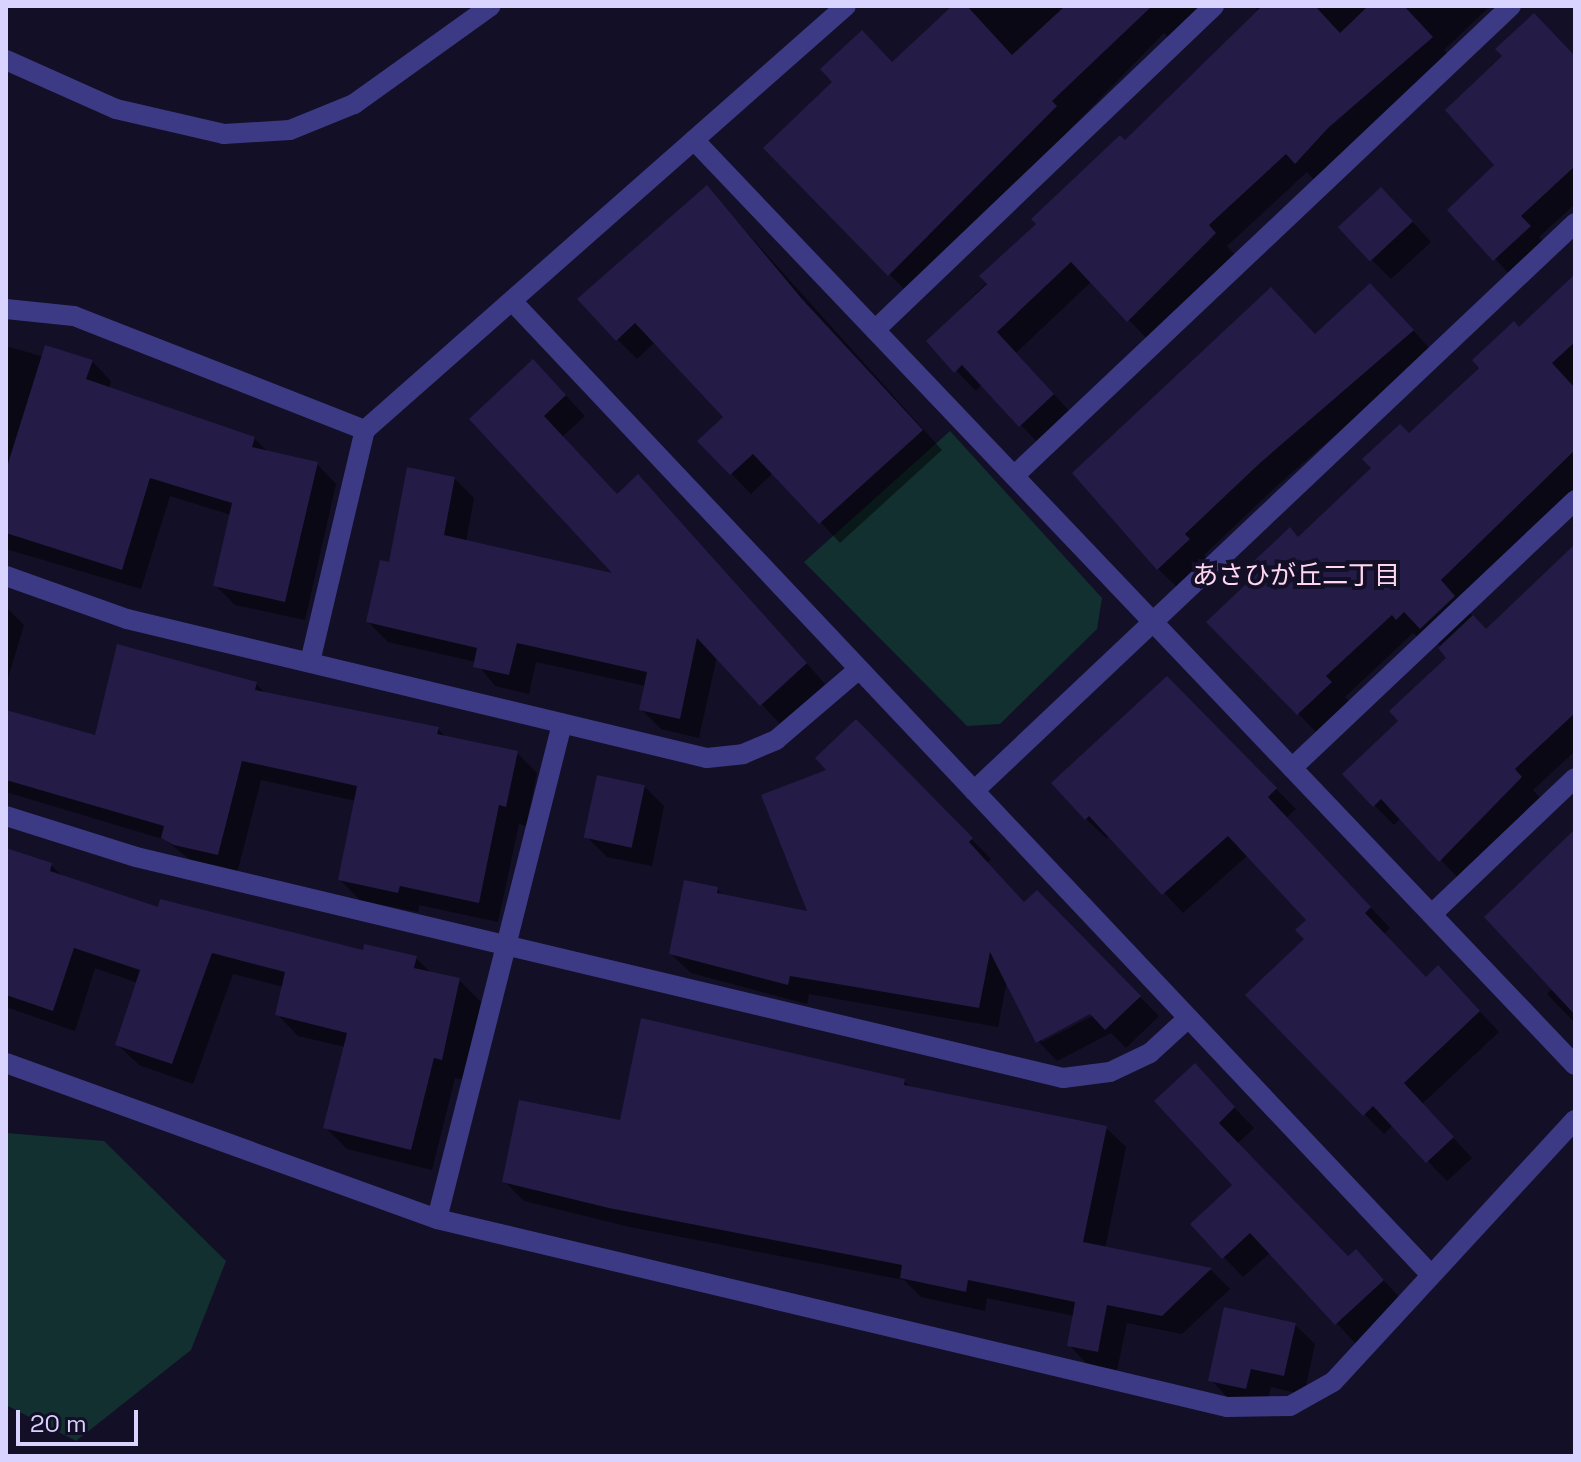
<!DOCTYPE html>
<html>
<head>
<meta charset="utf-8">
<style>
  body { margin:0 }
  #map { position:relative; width:1581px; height:1462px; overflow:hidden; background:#130f26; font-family:"Space Grotesk","Noto Sans JP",sans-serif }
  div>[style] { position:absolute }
  .green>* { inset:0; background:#12302f }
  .shadow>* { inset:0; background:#0007 }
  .building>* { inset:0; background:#241b47; transform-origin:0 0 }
  .minor>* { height:20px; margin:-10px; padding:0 10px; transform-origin:10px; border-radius:10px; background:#3d3a85 }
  span { translate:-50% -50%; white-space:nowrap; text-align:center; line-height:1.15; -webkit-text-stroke:8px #130f26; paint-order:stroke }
  .neighbourhood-label { font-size:26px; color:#ffd6f0 }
  .frame { position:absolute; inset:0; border:8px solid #d9d4ff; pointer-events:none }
  .scale { position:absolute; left:16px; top:1410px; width:122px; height:36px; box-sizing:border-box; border:4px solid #d9d4ff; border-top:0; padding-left:10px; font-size:24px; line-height:28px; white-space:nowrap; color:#d9d4ff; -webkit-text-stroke:6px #130f26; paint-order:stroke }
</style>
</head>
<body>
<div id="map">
  <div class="green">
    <div style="clip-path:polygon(950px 431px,1102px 598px,1097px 629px,1000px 724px,967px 726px,804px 562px)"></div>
    <div style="clip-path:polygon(6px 1133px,104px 1141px,226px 1261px,191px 1350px,76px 1441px,6px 1405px)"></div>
  </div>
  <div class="shadow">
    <div style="clip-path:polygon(954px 6px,1203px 6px,1172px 41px,1164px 33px,909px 294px,766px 148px,892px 64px)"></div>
    <div style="clip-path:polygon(1255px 6px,1490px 6px,1444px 50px,1451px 58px,1316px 182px,1307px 172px,1227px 246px,1234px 254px,1148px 340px,1092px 281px,1016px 353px,1073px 415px,1040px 445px,982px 384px,976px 391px,928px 341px,1258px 12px)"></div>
    <div style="clip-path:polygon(1575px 58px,1575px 204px,1539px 237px,1549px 247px,1514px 279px,1450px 210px,1497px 165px)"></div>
    <div style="clip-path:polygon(707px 188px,942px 450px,840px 543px,774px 472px,751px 494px,700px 441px,725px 417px,655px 342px,637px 359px,617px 339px)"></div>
    <div style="clip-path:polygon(1401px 209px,1431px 242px,1391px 279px,1371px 259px)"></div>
    <div style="clip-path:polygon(1575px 277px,1575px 491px,1459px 602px,1487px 631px,1575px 546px,1575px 751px,1533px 790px,1540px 798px,1460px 880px,1401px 818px,1394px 825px,1374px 805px,1401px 721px,1449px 658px,1441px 647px,1425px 631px,1418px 638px,1413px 633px,1345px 697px,1351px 703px,1318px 734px,1209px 622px)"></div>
    <div style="clip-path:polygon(1390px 305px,1432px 351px,1280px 483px,1204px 555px,1208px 560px,1178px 588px,1158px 569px,1316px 336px)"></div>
    <div style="clip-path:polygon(6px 346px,44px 357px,92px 361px,111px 381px,109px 389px,254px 438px,269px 453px,317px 464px,336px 484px,305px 620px,235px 605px,215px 585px,231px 515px,170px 496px,141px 589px,6px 549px)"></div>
    <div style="clip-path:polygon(552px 381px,585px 416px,562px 437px,617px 496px,658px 496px,825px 684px,781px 725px,717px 656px,699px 738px,661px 729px,641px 709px,646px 686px,536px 662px,529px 694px,495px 686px,476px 662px,388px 642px,368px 622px,390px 564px,454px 478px,474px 498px,466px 542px,618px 576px,471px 419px)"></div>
    <div style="clip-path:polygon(6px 607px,24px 625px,6px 685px)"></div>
    <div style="clip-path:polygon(1167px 679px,1296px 809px,1286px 818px,1390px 928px,1384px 934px,1426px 979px,1458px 988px,1499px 1032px,1422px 1104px,1472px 1158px,1447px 1181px,1393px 1125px,1384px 1134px,1248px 995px,1307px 939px,1308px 920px,1248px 855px,1183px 913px,1110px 835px,1106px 838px,1086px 819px)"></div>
    <div style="clip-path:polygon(256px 684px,266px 694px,438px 729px,447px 738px,517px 753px,537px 773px,526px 826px,519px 824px,498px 922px,419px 905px,418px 912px,360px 900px,340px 880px,356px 801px,261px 780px,237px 873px,195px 864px,166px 840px,6px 792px,6px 712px,96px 738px)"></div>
    <div style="clip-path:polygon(evenodd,856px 722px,991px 859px,987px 863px,1025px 904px,1037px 893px,1159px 1016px,1126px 1048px,1111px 1033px,1057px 1061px,1038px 1041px,1007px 981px,998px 1027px,809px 994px,807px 1004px,691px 973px,671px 954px,717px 889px,724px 896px,810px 913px,830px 771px,856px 722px,1098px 1008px,1100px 1012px,1042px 1042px,1042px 1037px,1098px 1008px)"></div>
    <div style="clip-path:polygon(644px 786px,664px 806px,652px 866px,607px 857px,587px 837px)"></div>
    <div style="clip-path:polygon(1575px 833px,1575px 1023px,1547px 994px,1553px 988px)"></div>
    <div style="clip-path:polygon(6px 851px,51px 865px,64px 878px,159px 910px,364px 953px,416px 958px,432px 974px,459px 980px,481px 1002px,464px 1080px,455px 1078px,432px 1170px,347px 1149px,326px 1128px,345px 1047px,298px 1036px,277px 1014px,284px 987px,233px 974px,193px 1084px,139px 1065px,117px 1044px,138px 983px,95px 968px,75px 1031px,6px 1007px)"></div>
    <div style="clip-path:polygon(1194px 1066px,1254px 1128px,1237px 1144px,1348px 1258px,1375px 1271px,1403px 1301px,1356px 1344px,1271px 1252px,1243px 1277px,1193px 1225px,1235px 1185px)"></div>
    <div style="clip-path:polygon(904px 1081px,911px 1088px,1106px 1128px,1126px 1147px,1105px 1249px,1211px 1270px,1230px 1289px,1182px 1334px,1127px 1323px,1117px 1370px,1088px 1365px,1069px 1345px,1074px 1316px,987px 1298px,985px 1311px,921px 1297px,904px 1280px,630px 1227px,524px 1201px,504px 1181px,622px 1123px)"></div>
    <div style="clip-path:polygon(1295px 1325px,1315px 1344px,1304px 1395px,1271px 1387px,1266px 1408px,1230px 1400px,1211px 1380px)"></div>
  </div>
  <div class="building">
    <div style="clip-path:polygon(952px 6px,967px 6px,1012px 55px,1065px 6px,1152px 6px,1052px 101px,1057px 106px,888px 276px,763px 148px,832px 82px,820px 69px,862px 30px,892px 62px)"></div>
    <div style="clip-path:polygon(1262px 6px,1315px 6px,1340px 33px,1368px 6px,1404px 6px,1433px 37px,1328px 128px,1295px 164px,1286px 154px,1209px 225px,1216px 233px,1127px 322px,1071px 262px,997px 332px,1054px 394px,1019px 427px,962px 365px,954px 373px,926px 341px,987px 284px,979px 276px,1036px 224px,1031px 219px,1120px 135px,1125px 140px)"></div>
    <div style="clip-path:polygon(1534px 13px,1575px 56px,1575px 166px,1521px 216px,1531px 226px,1493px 261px,1447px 210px,1494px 165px,1445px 110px,1502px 56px,1495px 49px)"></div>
    <div style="clip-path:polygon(707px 185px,802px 299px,923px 430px,819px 524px,753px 454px,730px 475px,697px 441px,723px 417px,635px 323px,616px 341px,577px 299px)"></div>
    <div style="left:1381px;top:187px;width:47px;height:59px;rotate:47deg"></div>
    <div style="clip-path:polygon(1575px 274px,1575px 342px,1552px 363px,1575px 388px,1575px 450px,1441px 580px,1455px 596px,1420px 629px,1404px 612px,1396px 620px,1392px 615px,1326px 676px,1332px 682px,1297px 715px,1206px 622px,1262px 569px,1254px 561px,1290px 527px,1298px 537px,1371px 468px,1362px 459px,1400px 424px,1409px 433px,1479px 368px,1472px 360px,1514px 321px,1519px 327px)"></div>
    <div style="clip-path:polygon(1370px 283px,1414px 330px,1260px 463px,1185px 534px,1190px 539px,1157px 570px,1072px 473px,1271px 287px,1315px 334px)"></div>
    <div style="clip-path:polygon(45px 345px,93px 360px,86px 379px,255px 437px,252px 447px,318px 462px,285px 602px,213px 586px,232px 503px,150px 478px,122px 570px,6px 533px,6px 470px)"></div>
    <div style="clip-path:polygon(533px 359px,566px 395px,544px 416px,617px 494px,638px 474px,807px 663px,760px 706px,697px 638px,680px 719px,639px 710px,647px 672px,517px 643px,509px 675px,473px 667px,477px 648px,366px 622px,380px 560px,389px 562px,407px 467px,455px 477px,444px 535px,612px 573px,469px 419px)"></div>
    <div style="clip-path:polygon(1575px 544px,1575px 713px,1515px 769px,1522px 777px,1439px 862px,1381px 799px,1373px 807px,1342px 774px,1398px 721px,1389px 711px,1446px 658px,1438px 648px,1473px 615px,1486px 629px)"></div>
    <div style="clip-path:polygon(117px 644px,257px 682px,255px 690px,439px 727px,437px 734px,518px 751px,506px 807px,499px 805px,479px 903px,400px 886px,398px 893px,338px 880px,357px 786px,242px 761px,218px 855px,174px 845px,161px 838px,164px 826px,6px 780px,6px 710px,95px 735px)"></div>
    <div style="clip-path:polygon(1167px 676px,1277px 788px,1268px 797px,1371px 907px,1365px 913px,1426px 977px,1438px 965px,1480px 1011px,1404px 1083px,1454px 1137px,1426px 1163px,1373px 1106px,1363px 1116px,1245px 995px,1304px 939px,1295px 930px,1306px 920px,1228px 836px,1162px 895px,1089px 816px,1085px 820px,1051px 783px)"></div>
    <div style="clip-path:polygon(856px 719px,973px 838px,969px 842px,1024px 902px,1037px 890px,1141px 996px,1105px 1030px,1090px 1014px,1036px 1043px,990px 952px,979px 1008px,790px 976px,788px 985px,669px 954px,684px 880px,718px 887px,717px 893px,807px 911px,761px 795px,826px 770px,815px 758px)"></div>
    <div style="left:597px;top:775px;width:49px;height:64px;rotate:12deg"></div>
    <div style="clip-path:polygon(1575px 829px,1575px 1015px,1484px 917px)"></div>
    <div style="clip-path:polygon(6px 848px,52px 863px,50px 871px,158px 907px,160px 899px,363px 950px,364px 944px,417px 956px,414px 968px,460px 978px,442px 1060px,434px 1058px,411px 1150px,323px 1128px,347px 1033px,275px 1015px,285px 972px,212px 953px,172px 1064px,115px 1045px,140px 970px,74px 948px,53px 1011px,6px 995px)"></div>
    <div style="clip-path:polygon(641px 1018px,905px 1079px,904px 1085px,1107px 1126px,1083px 1242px,1212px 1268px,1162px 1316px,1107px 1305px,1098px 1352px,1067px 1346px,1075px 1302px,968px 1280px,966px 1292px,900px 1278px,902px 1265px,609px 1208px,502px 1182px,519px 1100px,620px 1120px)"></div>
    <div style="clip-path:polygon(1195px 1063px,1235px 1107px,1219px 1123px,1348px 1256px,1356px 1249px,1384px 1280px,1335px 1325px,1250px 1233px,1222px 1259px,1190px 1224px,1232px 1185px,1154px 1101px)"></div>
    <div style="clip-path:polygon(1224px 1307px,1296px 1323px,1284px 1376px,1251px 1369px,1246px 1389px,1208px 1381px)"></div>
  </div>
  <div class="minor">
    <div style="left:6px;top:60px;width:120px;rotate:24deg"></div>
    <div style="left:116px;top:109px;width:111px;rotate:13deg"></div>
    <div style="left:224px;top:134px;width:66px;rotate:-3.5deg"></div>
    <div style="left:290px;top:130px;width:69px;rotate:-22.1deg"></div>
    <div style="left:354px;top:104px;width:168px;rotate:-35.6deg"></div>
    <div style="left:694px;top:140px;width:1277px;rotate:46.4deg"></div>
    <div style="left:512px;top:301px;width:1339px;rotate:46.66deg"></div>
    <div style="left:6px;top:309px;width:68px;rotate:5.9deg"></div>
    <div style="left:74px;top:316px;width:313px;rotate:21.4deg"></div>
    <div style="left:875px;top:330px;width:469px;rotate:-43.7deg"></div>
    <div style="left:1014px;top:476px;width:684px;rotate:-43.4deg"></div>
    <div style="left:6px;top:576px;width:128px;rotate:19.6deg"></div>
    <div style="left:127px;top:619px;width:596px;rotate:13.48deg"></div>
    <div style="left:707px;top:758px;width:36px;rotate:-6deg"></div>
    <div style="left:743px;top:754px;width:36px;rotate:-23deg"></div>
    <div style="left:776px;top:740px;width:109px;rotate:-40.5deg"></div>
    <div style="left:310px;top:662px;width:238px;rotate:-76.7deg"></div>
    <div style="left:365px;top:430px;width:641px;rotate:-41.4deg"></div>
    <div style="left:1292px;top:768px;width:390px;rotate:-43.4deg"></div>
    <div style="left:974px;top:791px;width:827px;rotate:-43.38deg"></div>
    <div style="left:6px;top:816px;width:136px;rotate:17.5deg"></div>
    <div style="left:136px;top:857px;width:953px;rotate:13.41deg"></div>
    <div style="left:1063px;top:1078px;width:47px;rotate:-7.3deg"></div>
    <div style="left:1110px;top:1072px;width:44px;rotate:-25.4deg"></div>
    <div style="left:1150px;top:1053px;width:52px;rotate:-42.6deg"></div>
    <div style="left:1432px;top:914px;width:197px;rotate:-43.6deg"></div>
    <div style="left:6px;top:1063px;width:458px;rotate:19.9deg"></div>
    <div style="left:437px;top:1219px;width:812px;rotate:13.39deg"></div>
    <div style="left:1227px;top:1407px;width:63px;rotate:-0.9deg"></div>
    <div style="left:1290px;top:1406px;width:49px;rotate:-29.2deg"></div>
    <div style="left:1333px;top:1382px;width:357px;rotate:-47.3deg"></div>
    <div style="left:437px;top:1219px;width:511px;rotate:-75.83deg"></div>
  </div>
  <div class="neighbourhood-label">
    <span style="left:1296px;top:576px">あさひが丘二丁目</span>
  </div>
  <div class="frame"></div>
  <div class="scale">20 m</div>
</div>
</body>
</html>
